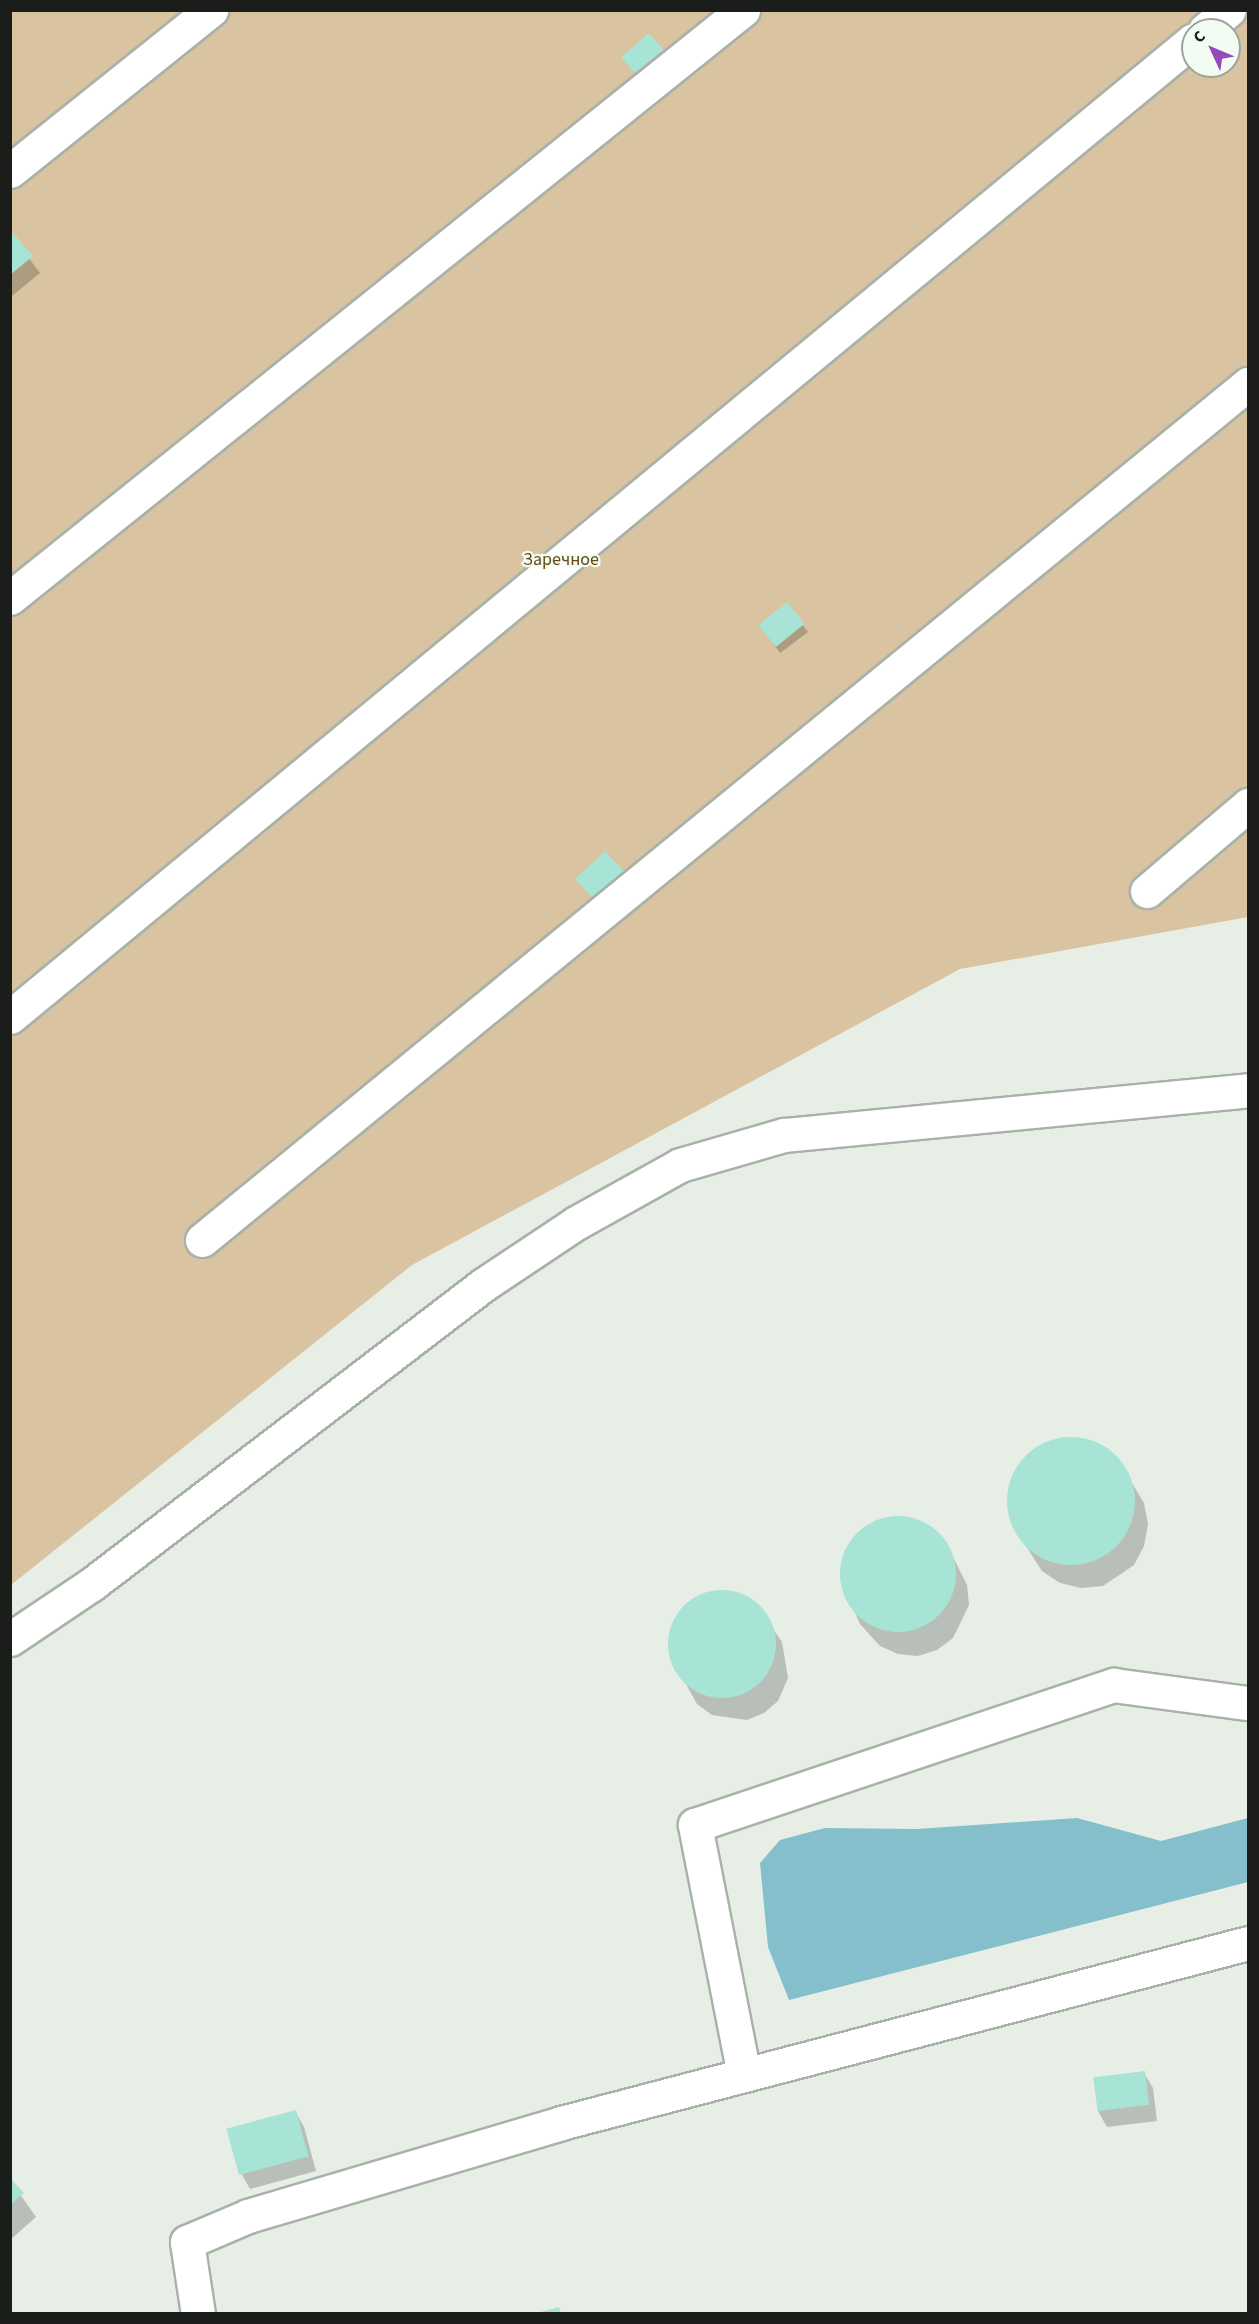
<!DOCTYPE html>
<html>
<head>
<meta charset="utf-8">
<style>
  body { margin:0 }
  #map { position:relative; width:1259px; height:2324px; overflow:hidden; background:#e6eee6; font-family:"Source Sans 3",sans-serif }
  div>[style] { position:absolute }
  .green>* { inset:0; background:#d9c3a1 }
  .water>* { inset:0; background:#84bfcb }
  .shadow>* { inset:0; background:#0003; transform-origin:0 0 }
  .building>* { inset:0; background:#a8e4d5; transform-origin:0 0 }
  .round { border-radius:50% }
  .roads { filter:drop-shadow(2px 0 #a9b2a9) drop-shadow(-2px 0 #a9b2a9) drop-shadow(0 2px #a9b2a9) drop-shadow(0 -2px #a9b2a9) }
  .minor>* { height:33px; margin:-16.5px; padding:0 16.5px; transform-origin:16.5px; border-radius:16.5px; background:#fff }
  span { translate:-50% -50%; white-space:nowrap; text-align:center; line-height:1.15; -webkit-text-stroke:4.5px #f3fcf3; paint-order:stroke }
  .park-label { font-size:18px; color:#664a19 }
  .frame { position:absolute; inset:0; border:12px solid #1a1d1a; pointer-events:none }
  .north { position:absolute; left:1181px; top:18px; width:60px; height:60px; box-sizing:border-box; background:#f3fcf3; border:2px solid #9ca39c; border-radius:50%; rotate:314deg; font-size:16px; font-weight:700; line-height:24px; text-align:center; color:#1a1d1a }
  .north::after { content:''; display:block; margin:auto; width:21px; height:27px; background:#934abd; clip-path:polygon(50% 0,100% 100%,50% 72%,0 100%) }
</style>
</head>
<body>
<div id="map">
  <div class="green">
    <div style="clip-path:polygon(evenodd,11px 11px,1248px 11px,1248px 917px,960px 969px,412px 1265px,11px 1585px,11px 11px,1193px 30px,1229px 30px,1229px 66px,1193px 66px,1193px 30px)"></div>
  </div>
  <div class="water">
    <div style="clip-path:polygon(1077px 1818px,1161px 1841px,1248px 1818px,1248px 1882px,789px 2000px,768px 1947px,760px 1863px,780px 1840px,825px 1828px,917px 1829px)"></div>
  </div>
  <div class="shadow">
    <div style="clip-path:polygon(10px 233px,40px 273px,12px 296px,10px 295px)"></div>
    <div style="left:787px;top:604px;width:35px;height:35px;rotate:53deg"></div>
    <div style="clip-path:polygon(1067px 1439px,1102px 1447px,1118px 1460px,1144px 1503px,1148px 1524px,1144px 1546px,1134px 1565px,1103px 1586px,1081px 1588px,1060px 1583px,1042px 1571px,1015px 1529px,1009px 1495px,1015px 1474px,1028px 1456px,1046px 1444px)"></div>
    <div style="clip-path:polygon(914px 1519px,932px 1528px,946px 1543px,967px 1585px,969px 1605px,953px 1638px,937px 1650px,918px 1656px,898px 1654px,880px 1646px,860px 1624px,841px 1581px,842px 1561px,850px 1543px,864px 1528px,881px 1520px)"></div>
    <div style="clip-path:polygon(722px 1591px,741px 1594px,756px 1604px,782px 1642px,788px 1678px,778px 1701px,764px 1713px,747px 1720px,712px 1715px,697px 1704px,671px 1657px,670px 1638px,675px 1621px,686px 1606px,701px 1596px)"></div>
    <div style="clip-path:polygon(1144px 2073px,1153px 2088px,1157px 2121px,1107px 2127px,1098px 2111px)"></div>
    <div style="clip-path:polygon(295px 2111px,304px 2127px,316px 2171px,250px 2189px,241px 2173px)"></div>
    <div style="clip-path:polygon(10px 2180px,36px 2217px,10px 2240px)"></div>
  </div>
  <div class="building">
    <div style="left:649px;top:33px;width:33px;height:37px;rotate:49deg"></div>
    <div style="clip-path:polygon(10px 230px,33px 256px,10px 275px)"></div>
    <div style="left:787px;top:602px;width:28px;height:37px;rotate:51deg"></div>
    <div style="left:605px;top:851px;width:33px;height:41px;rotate:47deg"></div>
    <div class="round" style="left:1007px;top:1437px;width:128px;height:128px"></div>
    <div class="round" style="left:840px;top:1516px;width:116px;height:116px"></div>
    <div class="round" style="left:668px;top:1590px;width:108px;height:108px"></div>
    <div style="left:1145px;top:2071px;width:34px;height:52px;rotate:83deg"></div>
    <div style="left:296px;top:2110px;width:48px;height:72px;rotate:75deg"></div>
    <div style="clip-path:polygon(10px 2178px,24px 2193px,10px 2205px)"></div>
    <div style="clip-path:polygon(559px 2307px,561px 2314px,538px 2314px,537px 2313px)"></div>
  </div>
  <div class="roads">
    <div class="minor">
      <div style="left:1205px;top:30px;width:31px;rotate:-40deg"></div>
      <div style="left:10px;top:171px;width:258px;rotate:-38.7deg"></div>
      <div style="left:10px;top:598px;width:940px;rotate:-38.74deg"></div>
      <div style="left:1147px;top:891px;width:133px;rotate:-40.4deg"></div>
      <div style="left:10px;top:1017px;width:1534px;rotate:-39.55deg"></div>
      <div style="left:202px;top:1240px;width:1352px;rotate:-39.3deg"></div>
      <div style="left:10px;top:1639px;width:99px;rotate:-33.9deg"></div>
      <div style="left:92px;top:1584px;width:492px;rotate:-37.4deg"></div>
      <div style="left:483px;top:1285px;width:112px;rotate:-33.7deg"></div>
      <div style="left:576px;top:1223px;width:119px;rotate:-29.1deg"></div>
      <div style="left:680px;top:1165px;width:108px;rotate:-16.1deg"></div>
      <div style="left:784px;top:1135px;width:466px;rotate:-5.5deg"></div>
      <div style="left:744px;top:2075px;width:255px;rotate:-101.1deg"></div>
      <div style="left:695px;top:1825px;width:442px;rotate:-18.5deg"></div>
      <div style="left:1114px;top:1685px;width:135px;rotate:7.7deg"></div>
      <div style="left:198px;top:2314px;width:73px;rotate:-98.7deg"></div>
      <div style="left:187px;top:2242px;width:66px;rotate:-23.1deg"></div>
      <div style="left:248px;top:2216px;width:327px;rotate:-16.5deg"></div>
      <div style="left:561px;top:2123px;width:710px;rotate:-14.68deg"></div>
    </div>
  </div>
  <div class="park-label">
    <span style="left:561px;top:560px">Заречное</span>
  </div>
  <div class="frame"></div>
  <div class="north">С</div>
</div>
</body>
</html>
